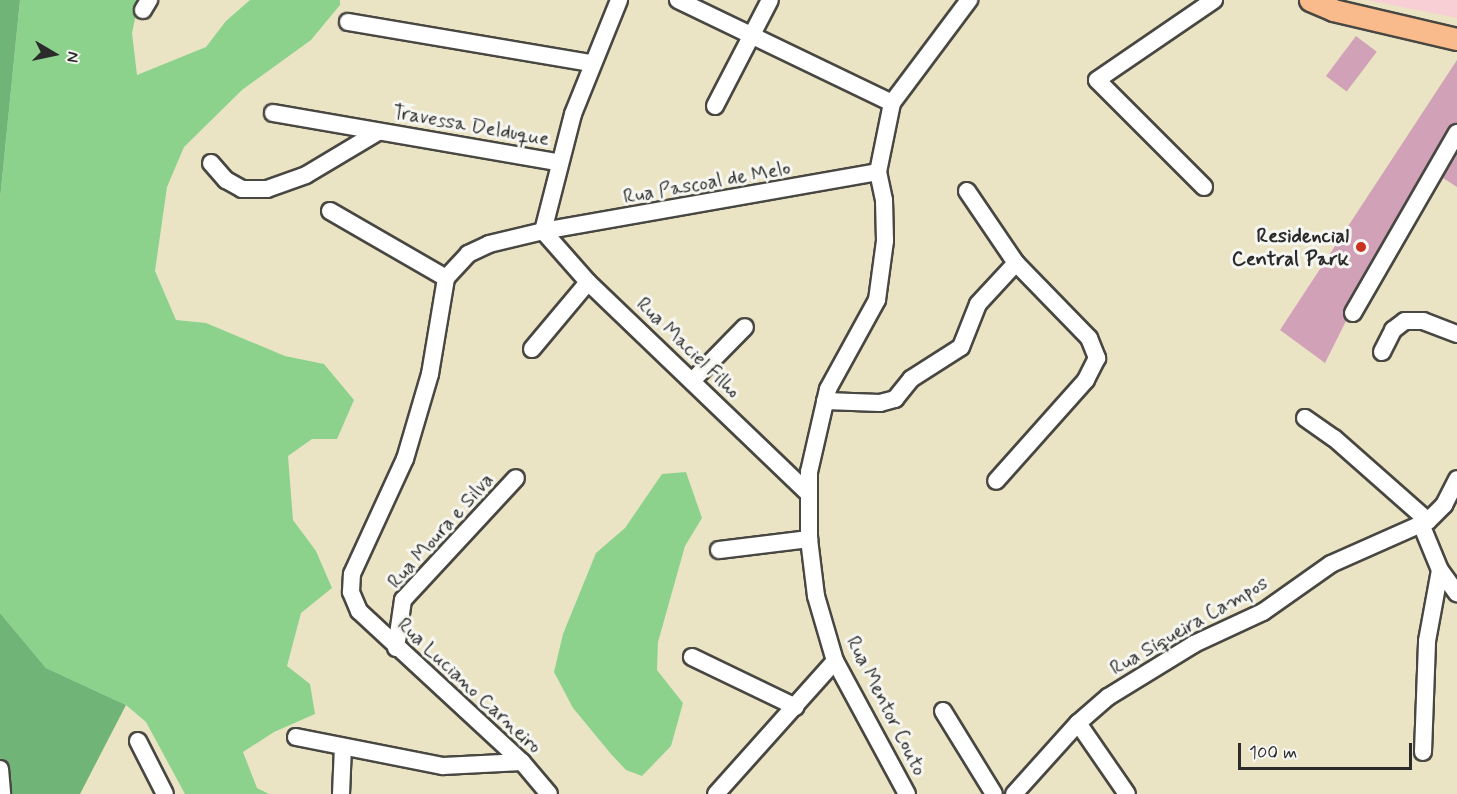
<!DOCTYPE html>
<html>
<head>
<meta charset="utf-8">
<style>
  body { margin:0 }
  #map { position:relative; width:1457px; height:794px; overflow:hidden; background:#ebe4c4; font-family:Mynerve,sans-serif }
  div>[style] { position:absolute }
  .built>* { inset:0; background:#f7cfd4 }
  .green>* { inset:0; background:#8cd28d }
  .forest>* { inset:0; background:#71b478 }
  .building>* { inset:0; background:#d1a1b8; transform-origin:0 0 }
  .roads { filter:drop-shadow(2px 0 #484742) drop-shadow(-2px 0 #484742) drop-shadow(0 2px #484742) drop-shadow(0 -2px #484742) }
  .minor>* { height:16px; margin:-8px; padding:0 8px; transform-origin:8px; border-radius:8px; background:#fff }
  .major>* { height:21px; margin:-10.5px; padding:0 10.5px; transform-origin:10.5px; border-radius:10.5px; background:#fabb8c }
  .dots>* { width:16px; height:16px; translate:-50% -50%; box-sizing:border-box; border:3px solid #f6f6f2; border-radius:50% }
  span { translate:-50% -50%; white-space:nowrap; text-align:center; line-height:1.15; -webkit-text-stroke:6px #f6f6f2; paint-order:stroke }
  .street-label { font-size:20px; color:#2b2b2b }
  .poi-label { font-size:20px; color:#2b2b2b; font-weight:700 }
  .right { translate:-100% -50%; text-align:right }
  .north { position:absolute; left:24px; top:24px; width:60px; height:60px; -webkit-text-stroke:4px #f6f6f2; paint-order:stroke; rotate:99deg; font-size:16px; font-weight:700; line-height:24px; text-align:center; color:#2b2b2b }
  .north::after { content:''; display:block; margin:auto; width:21px; height:27px; background:#2b2b2b; clip-path:polygon(50% 0,100% 100%,50% 72%,0 100%) }
  .scale { position:absolute; left:1238px; top:743px; width:174px; height:27px; box-sizing:border-box; border:3px solid #2b2b2b; border-top:0; padding-left:8px; font-size:18px; line-height:21px; white-space:nowrap; color:#2b2b2b; -webkit-text-stroke:4px #f6f6f2; paint-order:stroke }
</style>
</head>
<body>
<div id="map">
  <div class="built">
    <div style="clip-path:polygon(1367px 0,1457px 0,1457px 18px)"></div>
  </div>
  <div class="green">
    <div style="clip-path:polygon(20px 0,139px 0,132px 33px,137px 75px,206px 47px,226px 21px,250px 0,340px 0,340px 5px,311px 40px,242px 90px,184px 147px,167px 187px,155px 271px,176px 320px,206px 323px,285px 356px,324px 364px,354px 400px,337px 439px,312px 439px,288px 456px,293px 520px,316px 551px,332px 588px,301px 613px,287px 666px,310px 684px,315px 714px,274px 732px,243px 752px,257px 788px,269px 794px,185px 794px,146px 722px,126px 705px,46px 668px,0 613px,0 199px)"></div>
    <div style="clip-path:polygon(686px 472px,702px 518px,685px 546px,658px 642px,657px 670px,683px 703px,671px 746px,642px 776px,626px 770px,611px 754px,573px 708px,554px 672px,563px 634px,596px 553px,625px 528px,662px 474px)"></div>
  </div>
  <div class="forest">
    <div style="clip-path:polygon(0 0,20px 0,0 199px)"></div>
    <div style="clip-path:polygon(0 613px,46px 668px,126px 705px,80px 794px,0 794px)"></div>
  </div>
  <div class="building">
    <div style="left:1356px;top:36px;width:26px;height:50px;rotate:37deg"></div>
    <div style="clip-path:polygon(1457px 60px,1457px 123px,1448px 128px,1344px 308px,1346px 321px,1325px 363px,1280px 330px)"></div>
    <div style="clip-path:polygon(1457px 154px,1457px 187px,1443px 178px)"></div>
  </div>
  <div class="roads">
    <div class="minor">
      <div style="left:678px;top:0;width:237px;rotate:25.7deg"></div>
      <div style="left:143px;top:10px;width:12px;rotate:-59deg"></div>
      <div style="left:348px;top:22px;width:246px;rotate:9.6deg"></div>
      <div style="left:715px;top:106px;width:119px;rotate:-62.6deg"></div>
      <div style="left:273px;top:113px;width:289px;rotate:9.8deg"></div>
      <div style="left:211px;top:163px;width:23px;rotate:49deg"></div>
      <div style="left:226px;top:180px;width:18px;rotate:29deg"></div>
      <div style="left:242px;top:189px;width:25px"></div>
      <div style="left:267px;top:189px;width:41px;rotate:-19.7deg"></div>
      <div style="left:306px;top:175px;width:84px;rotate:-30.8deg"></div>
      <div style="left:1204px;top:187px;width:151px;rotate:-135deg"></div>
      <div style="left:1097px;top:80px;width:142px;rotate:-34.4deg"></div>
      <div style="left:967px;top:191px;width:87px;rotate:55.8deg"></div>
      <div style="left:1016px;top:263px;width:105px;rotate:45.8deg"></div>
      <div style="left:1089px;top:338px;width:22px;rotate:68deg"></div>
      <div style="left:1097px;top:358px;width:25px;rotate:117deg"></div>
      <div style="left:1086px;top:380px;width:135px;rotate:131.7deg"></div>
      <div style="left:330px;top:211px;width:134px;rotate:30deg"></div>
      <div style="left:543px;top:231px;width:68px;rotate:48.6deg"></div>
      <div style="left:588px;top:282px;width:305px;rotate:43.8deg"></div>
      <div style="left:543px;top:231px;width:340px;rotate:-10deg"></div>
      <div style="left:1353px;top:313px;width:208px;rotate:-60deg"></div>
      <div style="left:532px;top:349px;width:87px;rotate:-50.1deg"></div>
      <div style="left:1382px;top:352px;width:25px;rotate:-63deg"></div>
      <div style="left:1393px;top:330px;width:15px;rotate:-37deg"></div>
      <div style="left:1405px;top:321px;width:18px"></div>
      <div style="left:1423px;top:321px;width:36px;rotate:21deg"></div>
      <div style="left:693px;top:380px;width:74px;rotate:-45.5deg"></div>
      <div style="left:825px;top:401px;width:55px;rotate:2.1deg"></div>
      <div style="left:880px;top:403px;width:16px;rotate:-15deg"></div>
      <div style="left:895px;top:399px;width:26px;rotate:-51deg"></div>
      <div style="left:911px;top:379px;width:59px;rotate:-32.6deg"></div>
      <div style="left:961px;top:347px;width:46px;rotate:-68.4deg"></div>
      <div style="left:978px;top:304px;width:56px;rotate:-47.2deg"></div>
      <div style="left:1305px;top:418px;width:35px;rotate:35deg"></div>
      <div style="left:1334px;top:438px;width:125px;rotate:41.4deg"></div>
      <div style="left:1421px;top:524px;width:50px;rotate:67.6deg"></div>
      <div style="left:1440px;top:570px;width:29px;rotate:54deg"></div>
      <div style="left:719px;top:550px;width:91px;rotate:-7deg"></div>
      <div style="left:396px;top:648px;width:49px;rotate:-81.7deg"></div>
      <div style="left:403px;top:600px;width:166px;rotate:-47.2deg"></div>
      <div style="left:692px;top:657px;width:115px;rotate:25.7deg"></div>
      <div style="left:943px;top:711px;width:97px;rotate:58.4deg"></div>
      <div style="left:1078px;top:723px;width:86px;rotate:55.4deg"></div>
      <div style="left:296px;top:737px;width:150px;rotate:11.2deg"></div>
      <div style="left:443px;top:766px;width:79px;rotate:-2.9deg"></div>
      <div style="left:138px;top:741px;width:59px;rotate:63deg"></div>
      <div style="left:1423px;top:752px;width:111px;rotate:-87.9deg"></div>
      <div style="left:1427px;top:641px;width:72px;rotate:-79.6deg"></div>
      <div style="left:0;top:769px;width:25px;rotate:85deg"></div>
      <div style="left:341px;top:794px;width:47px;rotate:-87.6deg"></div>
      <div style="left:549px;top:794px;width:42px;rotate:-130.2deg"></div>
      <div style="left:522px;top:762px;width:222px;rotate:-137.2deg"></div>
      <div style="left:359px;top:611px;width:21px;rotate:-113deg"></div>
      <div style="left:351px;top:592px;width:18px;rotate:-87deg"></div>
      <div style="left:352px;top:574px;width:127px;rotate:-65.3deg"></div>
      <div style="left:405px;top:459px;width:89px;rotate:-73.6deg"></div>
      <div style="left:430px;top:374px;width:97px;rotate:-80.5deg"></div>
      <div style="left:446px;top:278px;width:33px;rotate:-47deg"></div>
      <div style="left:468px;top:254px;width:23px;rotate:-25deg"></div>
      <div style="left:489px;top:244px;width:56px;rotate:-13.5deg"></div>
      <div style="left:543px;top:231px;width:121px;rotate:-75.6deg"></div>
      <div style="left:573px;top:114px;width:123px;rotate:-68deg"></div>
      <div style="left:716px;top:794px;width:178px;rotate:-48.2deg"></div>
      <div style="left:907px;top:794px;width:151px;rotate:-118.4deg"></div>
      <div style="left:835px;top:661px;width:68px;rotate:-106.3deg"></div>
      <div style="left:816px;top:596px;width:57px;rotate:-97deg"></div>
      <div style="left:809px;top:539px;width:67px;rotate:-90deg"></div>
      <div style="left:809px;top:472px;width:85px;rotate:-77.1deg"></div>
      <div style="left:828px;top:389px;width:102px;rotate:-61.2deg"></div>
      <div style="left:877px;top:300px;width:60px;rotate:-82.3deg"></div>
      <div style="left:885px;top:241px;width:41px;rotate:-91.4deg"></div>
      <div style="left:884px;top:200px;width:29px;rotate:-102deg"></div>
      <div style="left:878px;top:172px;width:70px;rotate:-78.5deg"></div>
      <div style="left:892px;top:103px;width:129px;rotate:-53.2deg"></div>
      <div style="left:1014px;top:794px;width:96px;rotate:-48deg"></div>
      <div style="left:1078px;top:723px;width:40px;rotate:-41deg"></div>
      <div style="left:1108px;top:697px;width:101px;rotate:-31.6deg"></div>
      <div style="left:1194px;top:644px;width:76px;rotate:-24.9deg"></div>
      <div style="left:1263px;top:612px;width:83px;rotate:-35.2deg"></div>
      <div style="left:1331px;top:564px;width:106px;rotate:-23.9deg"></div>
      <div style="left:1428px;top:521px;width:23px;rotate:-45deg"></div>
      <div style="left:1444px;top:505px;width:29px;rotate:-63deg"></div>
    </div>
    <div class="major">
      <div style="left:1310px;top:0;width:25px;rotate:23deg"></div>
      <div style="left:1333px;top:10px;width:127px;rotate:13.2deg"></div>
    </div>
  </div>
  <div class="dots">
    <div style="left:1361px;top:247px;background:#c8321e"></div>
  </div>
  <div class="street-label">
    <span style="left:471px;top:126px;rotate:10deg">Travessa Delduque</span>
    <span style="left:707px;top:183px;rotate:-10deg">Rua Pascoal de Melo</span>
    <span style="left:688px;top:348px;rotate:44deg">Rua Maciel Filho</span>
    <span style="left:441px;top:531px;rotate:-48deg">Rua Moura e Silva</span>
    <span style="left:1189px;top:626px;rotate:-30deg">Rua Siqueira Campos</span>
    <span style="left:469px;top:686px;rotate:43deg">Rua Luciano Carneiro</span>
    <span style="left:886px;top:706px;rotate:63deg">Rua Mentor Couto</span>
  </div>
  <div class="poi-label">
    <span class="right" style="left:1349px;top:248px">Residencial<br>Central Park</span>
  </div>
  <div class="north">N</div>
  <div class="scale">100 m</div>
</div>
</body>
</html>
